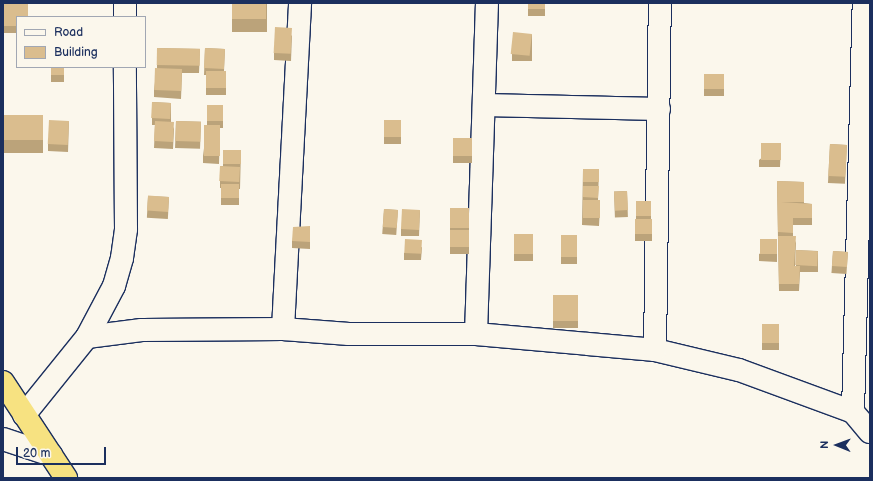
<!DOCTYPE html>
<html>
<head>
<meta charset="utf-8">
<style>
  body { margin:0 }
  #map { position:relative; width:873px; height:481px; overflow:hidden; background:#fbf7ec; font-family:"Balsamiq Sans",sans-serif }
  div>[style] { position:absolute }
  .roads { filter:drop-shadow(1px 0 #1b2f5e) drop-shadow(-1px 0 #1b2f5e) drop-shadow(0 1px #1b2f5e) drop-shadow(0 -1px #1b2f5e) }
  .street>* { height:22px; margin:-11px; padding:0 11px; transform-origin:11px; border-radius:11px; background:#fbf7ec }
  .secondary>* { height:22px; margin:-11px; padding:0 11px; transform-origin:11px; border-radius:11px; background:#fbf7ec }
  .highway>* { height:22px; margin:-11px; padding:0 11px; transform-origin:11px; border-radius:11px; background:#f7e281 }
  .wall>* { inset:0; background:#bba37a; transform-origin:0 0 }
  .building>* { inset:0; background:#dabd8e; transform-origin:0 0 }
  span { translate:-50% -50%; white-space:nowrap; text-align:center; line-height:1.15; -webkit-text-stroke:3px #fbf7ec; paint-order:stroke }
  .frame { position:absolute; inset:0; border:4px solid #1b2f5e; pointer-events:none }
  .legend { position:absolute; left:16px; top:16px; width:130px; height:52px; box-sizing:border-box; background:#fbf7ec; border:1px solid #a1a7b3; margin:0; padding:5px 7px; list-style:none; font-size:12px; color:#1b2f5e }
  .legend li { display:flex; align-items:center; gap:8px; height:20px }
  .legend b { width:20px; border:1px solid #a1a7b3 }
  .north { position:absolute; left:817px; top:425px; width:40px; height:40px; -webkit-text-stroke:3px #fbf7ec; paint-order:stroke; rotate:271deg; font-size:11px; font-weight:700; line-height:16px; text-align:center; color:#1b2f5e }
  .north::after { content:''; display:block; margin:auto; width:14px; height:18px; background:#1b2f5e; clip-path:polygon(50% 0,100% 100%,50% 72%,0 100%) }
  .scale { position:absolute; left:16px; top:447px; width:90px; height:18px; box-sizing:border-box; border:2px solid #1b2f5e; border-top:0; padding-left:5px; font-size:12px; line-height:14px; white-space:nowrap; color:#1b2f5e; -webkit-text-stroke:3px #fbf7ec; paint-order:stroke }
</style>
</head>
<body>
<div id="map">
  <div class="roads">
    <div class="street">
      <div style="left:484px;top:105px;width:175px;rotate:1.3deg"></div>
      <div style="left:283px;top:329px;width:326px;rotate:-87deg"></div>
      <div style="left:476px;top:334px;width:331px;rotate:-88.1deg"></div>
      <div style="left:87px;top:337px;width:55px;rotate:-7.3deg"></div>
      <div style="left:142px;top:330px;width:141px;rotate:-0.4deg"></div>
      <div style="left:283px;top:329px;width:66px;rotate:4.3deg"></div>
      <div style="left:349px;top:334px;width:127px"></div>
      <div style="left:476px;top:334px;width:180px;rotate:5.1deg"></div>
      <div style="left:655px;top:350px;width:86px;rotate:13.4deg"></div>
      <div style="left:739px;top:370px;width:121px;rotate:20.2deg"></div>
      <div style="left:853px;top:412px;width:26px;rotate:50deg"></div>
      <div style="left:655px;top:350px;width:347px;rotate:-89.2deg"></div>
      <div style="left:853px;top:412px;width:409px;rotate:-88.5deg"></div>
      <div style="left:3px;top:439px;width:51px;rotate:18.4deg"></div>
    </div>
    <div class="secondary">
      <div style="left:125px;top:3px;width:14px;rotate:90deg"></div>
      <div style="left:24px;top:415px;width:100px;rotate:-51.1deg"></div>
      <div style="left:87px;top:337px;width:58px;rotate:-62.1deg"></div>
      <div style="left:114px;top:286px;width:29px;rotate:-74deg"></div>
      <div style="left:122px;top:258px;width:29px;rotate:-82deg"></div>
      <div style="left:126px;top:229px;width:162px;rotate:-90.4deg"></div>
    </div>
    <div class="highway">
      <div style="left:3px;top:382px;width:115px;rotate:56.7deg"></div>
    </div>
  </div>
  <div class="wall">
    <div style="clip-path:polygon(3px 3px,17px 17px,17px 33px,3px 33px)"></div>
    <div style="left:232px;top:3px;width:35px;height:29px"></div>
    <div style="left:528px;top:3px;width:17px;height:13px"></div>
    <div style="clip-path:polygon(532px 34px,532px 61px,512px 61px,512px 54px)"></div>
    <div style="clip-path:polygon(292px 35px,291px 61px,274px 60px,274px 53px)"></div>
    <div style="clip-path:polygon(157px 48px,200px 49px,199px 73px,182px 73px,181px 99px,154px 97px,154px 90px,157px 68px)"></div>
    <div style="clip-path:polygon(205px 48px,225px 49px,224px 71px,226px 71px,226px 95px,206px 95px,206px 75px,204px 75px)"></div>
    <div style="left:51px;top:67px;width:13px;height:15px"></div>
    <div style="left:704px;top:74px;width:20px;height:22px"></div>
    <div style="clip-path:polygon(152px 102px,171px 103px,171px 122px,174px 129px,173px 149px,154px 148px,155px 125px,152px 125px)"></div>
    <div style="clip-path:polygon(223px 105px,223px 128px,220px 128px,219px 164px,203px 163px,203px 156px,207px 125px,207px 106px)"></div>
    <div style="left:43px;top:115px;width:38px;height:40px;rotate:90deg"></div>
    <div style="left:384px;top:120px;width:17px;height:24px"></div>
    <div style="clip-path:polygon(69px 121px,68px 152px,48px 151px,48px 144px)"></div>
    <div style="left:176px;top:121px;width:25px;height:27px;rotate:2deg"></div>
    <div style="left:453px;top:138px;width:19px;height:25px"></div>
    <div style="clip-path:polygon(781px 143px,780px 167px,759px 167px,759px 160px)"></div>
    <div style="left:830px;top:144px;width:17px;height:39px;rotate:3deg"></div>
    <div style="clip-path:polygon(223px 150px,241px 150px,240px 189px,239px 189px,239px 205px,221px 205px,221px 188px,220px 188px,220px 166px,223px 166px)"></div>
    <div style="clip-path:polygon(583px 169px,599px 169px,598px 200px,600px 207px,599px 226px,582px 225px)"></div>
    <div style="clip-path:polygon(777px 181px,804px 182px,804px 203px,812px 204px,812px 225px,793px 225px,793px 236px,796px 243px,795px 266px,796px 266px,796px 250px,818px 251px,818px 272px,800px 272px,799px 291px,779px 291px,778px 239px)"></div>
    <div style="left:627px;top:191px;width:26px;height:13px;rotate:88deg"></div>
    <div style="left:169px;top:197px;width:22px;height:21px;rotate:93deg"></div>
    <div style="clip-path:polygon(651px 201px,651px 219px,652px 219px,652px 241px,635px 241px,635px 219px,636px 219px,636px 202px)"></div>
    <div style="left:450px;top:208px;width:19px;height:46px"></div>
    <div style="left:384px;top:209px;width:14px;height:25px;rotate:4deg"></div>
    <div style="clip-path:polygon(420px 210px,419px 236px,401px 236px,401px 229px)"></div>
    <div style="clip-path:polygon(310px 226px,310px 249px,292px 248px,292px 241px)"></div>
    <div style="left:514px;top:234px;width:19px;height:27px"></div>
    <div style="left:561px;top:235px;width:16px;height:29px"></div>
    <div style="clip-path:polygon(777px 246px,777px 262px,759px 261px,759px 254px)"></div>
    <div style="clip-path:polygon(422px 247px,421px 260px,404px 260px,404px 253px)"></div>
    <div style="left:833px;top:251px;width:15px;height:22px;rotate:4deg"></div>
    <div style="left:553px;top:295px;width:25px;height:33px"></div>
    <div style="left:762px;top:324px;width:17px;height:26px"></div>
  </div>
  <div class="building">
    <div style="clip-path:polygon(3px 3px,28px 3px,28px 17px,17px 17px,17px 26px,3px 26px)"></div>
    <div style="left:232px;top:3px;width:34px;height:16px"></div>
    <div style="left:528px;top:3px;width:17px;height:6px"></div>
    <div style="left:275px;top:27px;width:17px;height:26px;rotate:3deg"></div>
    <div style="left:513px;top:32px;width:19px;height:22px;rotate:6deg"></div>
    <div style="left:157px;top:48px;width:43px;height:17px;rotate:1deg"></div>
    <div style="left:205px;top:48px;width:20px;height:20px;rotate:3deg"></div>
    <div style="left:51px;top:67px;width:13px;height:8px"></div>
    <div style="left:155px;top:68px;width:27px;height:22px;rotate:2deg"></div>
    <div style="left:206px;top:71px;width:20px;height:17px"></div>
    <div style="left:704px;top:74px;width:20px;height:15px"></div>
    <div style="left:152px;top:102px;width:19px;height:16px;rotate:3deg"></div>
    <div style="left:223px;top:105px;width:16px;height:16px;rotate:90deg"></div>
    <div style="left:43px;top:115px;width:25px;height:40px;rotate:90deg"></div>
    <div style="left:49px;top:120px;width:20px;height:24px;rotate:3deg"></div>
    <div style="left:384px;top:120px;width:17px;height:17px"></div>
    <div style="left:155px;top:121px;width:19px;height:20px;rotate:3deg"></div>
    <div style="left:176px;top:121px;width:25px;height:20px;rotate:2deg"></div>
    <div style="left:204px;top:125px;width:16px;height:31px"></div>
    <div style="left:453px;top:138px;width:19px;height:18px"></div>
    <div style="left:761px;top:143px;width:20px;height:17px"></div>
    <div style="left:830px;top:144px;width:17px;height:32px;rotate:3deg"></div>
    <div style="left:223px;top:150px;width:18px;height:14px"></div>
    <div style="left:220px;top:166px;width:20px;height:15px;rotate:3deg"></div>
    <div style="left:583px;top:169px;width:16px;height:13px"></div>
    <div style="clip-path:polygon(777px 181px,804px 182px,804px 202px,781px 202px,812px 204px,812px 218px,793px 218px,793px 233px,778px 232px)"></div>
    <div style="left:221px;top:184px;width:18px;height:14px"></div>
    <div style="clip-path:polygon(583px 186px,599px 186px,598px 198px,583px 197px)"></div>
    <div style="left:627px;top:191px;width:19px;height:13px;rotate:87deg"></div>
    <div style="left:169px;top:197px;width:15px;height:21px;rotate:94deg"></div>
    <div style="left:583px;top:200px;width:17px;height:18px"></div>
    <div style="left:651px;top:201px;width:15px;height:15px;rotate:90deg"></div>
    <div style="left:450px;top:208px;width:19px;height:20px"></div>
    <div style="left:384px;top:209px;width:14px;height:18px;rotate:4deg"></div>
    <div style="left:402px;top:209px;width:18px;height:20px;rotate:3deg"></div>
    <div style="left:635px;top:219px;width:17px;height:15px"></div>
    <div style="clip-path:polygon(310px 226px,310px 242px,292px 241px,293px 227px)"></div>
    <div style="left:450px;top:230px;width:19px;height:17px"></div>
    <div style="left:514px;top:234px;width:19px;height:20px"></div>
    <div style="left:561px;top:235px;width:16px;height:22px"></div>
    <div style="clip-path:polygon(778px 236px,796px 236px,794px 266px,800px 266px,799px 284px,779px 284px)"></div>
    <div style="left:405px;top:239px;width:17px;height:14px;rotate:3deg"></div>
    <div style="left:760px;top:239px;width:17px;height:15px"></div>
    <div style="left:796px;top:250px;width:22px;height:15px;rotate:3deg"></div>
    <div style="left:833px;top:251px;width:15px;height:15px;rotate:4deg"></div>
    <div style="left:553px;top:295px;width:25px;height:26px"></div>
    <div style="left:762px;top:324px;width:17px;height:19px"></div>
  </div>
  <div class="frame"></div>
  <ul class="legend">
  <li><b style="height:5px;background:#fbf7ec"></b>Road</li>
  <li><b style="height:11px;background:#dabd8e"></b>Building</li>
  </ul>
  <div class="north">N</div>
  <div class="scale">20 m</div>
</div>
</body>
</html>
